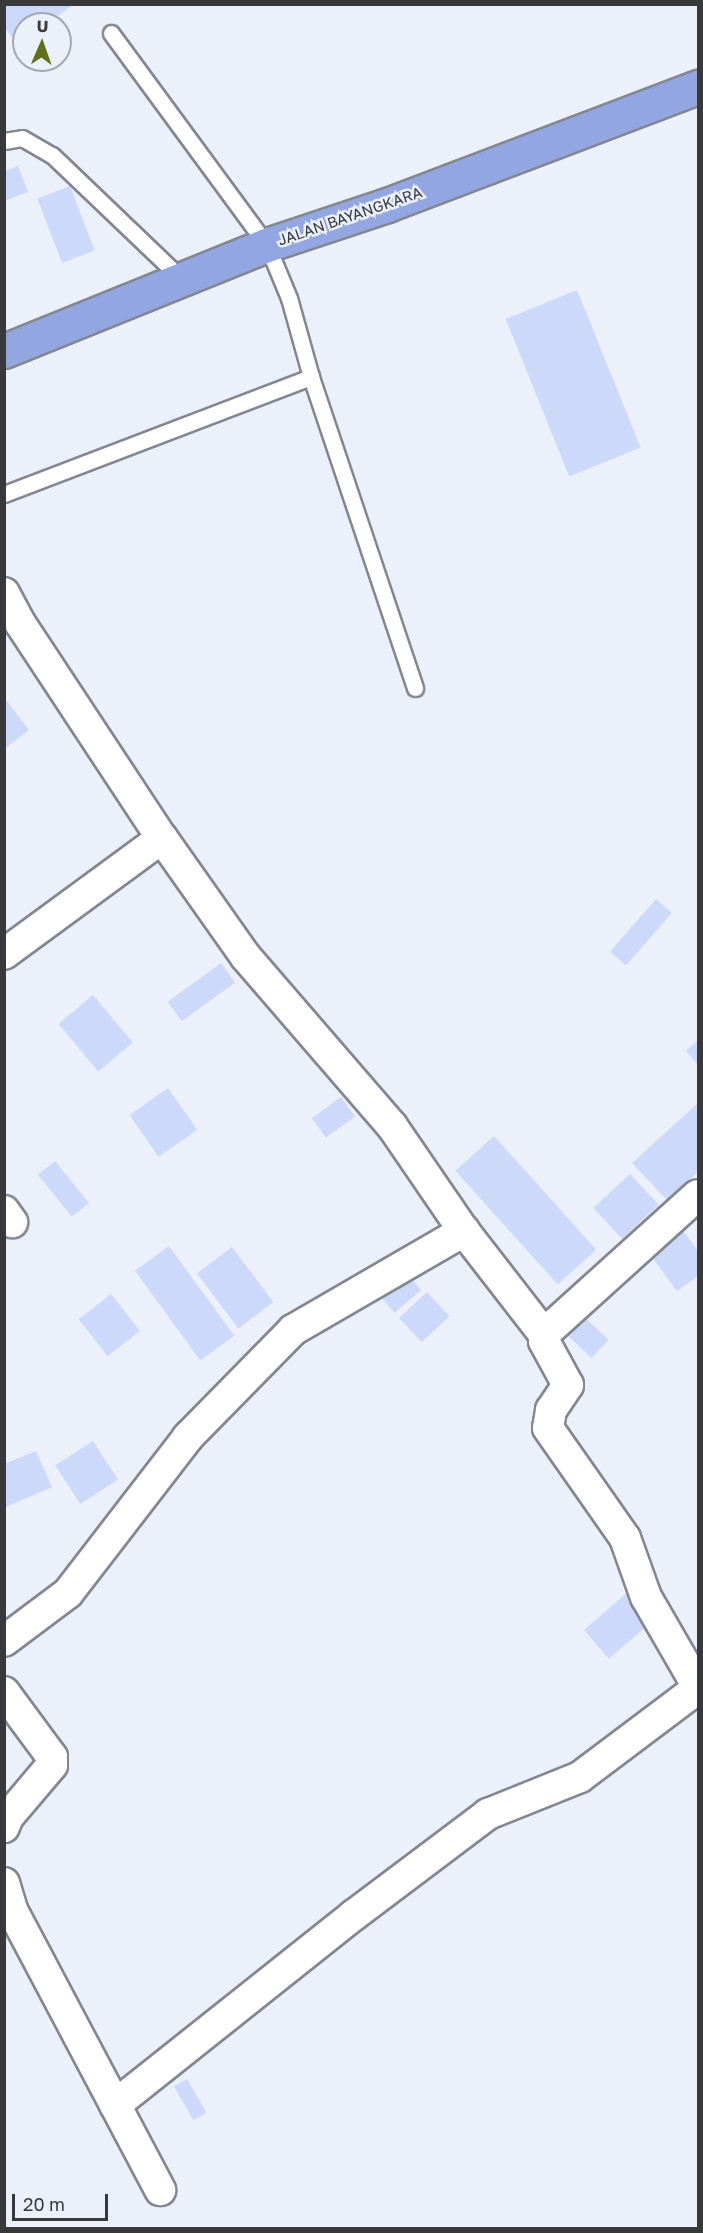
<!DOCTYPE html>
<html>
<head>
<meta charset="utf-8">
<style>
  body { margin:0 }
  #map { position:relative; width:703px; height:2233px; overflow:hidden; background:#ecf0fb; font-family:"Golos Text",sans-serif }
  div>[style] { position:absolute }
  .building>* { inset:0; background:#ccd9fa; transform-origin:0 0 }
  .roads { filter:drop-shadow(2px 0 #838791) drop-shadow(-2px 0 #838791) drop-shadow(0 2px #838791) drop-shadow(0 -2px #838791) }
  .service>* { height:15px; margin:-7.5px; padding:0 7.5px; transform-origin:7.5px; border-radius:7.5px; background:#fff }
  .minor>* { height:30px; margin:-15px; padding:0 15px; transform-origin:15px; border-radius:15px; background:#fff }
  .trunk>* { height:33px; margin:-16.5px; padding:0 16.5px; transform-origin:16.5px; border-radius:16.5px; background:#92a6e2 }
  span { translate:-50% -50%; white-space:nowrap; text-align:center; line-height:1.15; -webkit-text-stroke:5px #ecf0fb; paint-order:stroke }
  .street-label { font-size:15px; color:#37393d }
  .frame { position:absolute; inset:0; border:6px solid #37393d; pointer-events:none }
  .north { position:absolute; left:12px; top:12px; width:60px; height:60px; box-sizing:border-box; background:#ecf0fb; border:2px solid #a4a7af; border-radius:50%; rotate:2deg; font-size:16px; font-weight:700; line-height:24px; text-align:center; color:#37393d }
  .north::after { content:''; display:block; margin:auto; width:21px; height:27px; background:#606f19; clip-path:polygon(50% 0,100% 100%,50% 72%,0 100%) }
  .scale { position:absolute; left:12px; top:2194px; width:96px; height:27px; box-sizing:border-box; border:3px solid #37393d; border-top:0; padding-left:8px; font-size:18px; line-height:21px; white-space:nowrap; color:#37393d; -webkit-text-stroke:4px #ecf0fb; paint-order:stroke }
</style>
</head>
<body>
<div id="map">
  <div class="building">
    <div style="clip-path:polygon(4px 4px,74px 4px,47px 24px,24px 24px,24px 41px,18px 45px,4px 27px)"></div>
    <div style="clip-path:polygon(18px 166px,28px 192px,4px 201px,4px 171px)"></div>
    <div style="left:70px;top:186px;width:69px;height:35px;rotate:69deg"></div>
    <div style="left:577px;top:290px;width:170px;height:77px;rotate:68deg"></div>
    <div style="clip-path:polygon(6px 700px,29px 730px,4px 749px,4px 702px)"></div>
    <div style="left:656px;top:899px;width:21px;height:70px;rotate:41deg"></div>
    <div style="left:221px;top:963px;width:24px;height:66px;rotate:54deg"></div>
    <div style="left:93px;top:995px;width:62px;height:45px;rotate:50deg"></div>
    <div style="clip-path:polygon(698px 1040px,698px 1065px,686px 1051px)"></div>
    <div style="left:168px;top:1088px;width:51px;height:47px;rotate:55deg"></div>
    <div style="left:341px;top:1097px;width:24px;height:36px;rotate:54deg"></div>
    <div style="clip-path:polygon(698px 1103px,698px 1172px,667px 1200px,632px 1163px)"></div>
    <div style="left:494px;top:1136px;width:153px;height:52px;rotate:48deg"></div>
    <div style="left:55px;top:1161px;width:54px;height:22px;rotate:51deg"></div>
    <div style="left:630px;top:1174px;width:42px;height:50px;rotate:47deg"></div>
    <div style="clip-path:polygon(681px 1228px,698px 1251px,698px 1276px,677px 1291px,648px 1252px)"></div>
    <div style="left:169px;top:1246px;width:111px;height:42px;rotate:54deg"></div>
    <div style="left:232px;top:1247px;width:69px;height:44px;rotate:53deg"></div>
    <div style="left:402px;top:1268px;width:29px;height:35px;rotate:49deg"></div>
    <div style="left:427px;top:1292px;width:33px;height:38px;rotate:47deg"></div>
    <div style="left:111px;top:1294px;width:47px;height:41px;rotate:52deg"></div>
    <div style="left:578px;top:1311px;width:42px;height:25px;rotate:43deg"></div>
    <div style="left:93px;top:1441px;width:46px;height:45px;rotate:57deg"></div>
    <div style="clip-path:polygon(36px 1451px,52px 1487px,4px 1508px,4px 1464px)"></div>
    <div style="left:630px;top:1590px;width:38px;height:61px;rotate:49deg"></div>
    <div style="left:187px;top:2079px;width:39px;height:15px;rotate:60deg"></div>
  </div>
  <div class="roads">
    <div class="service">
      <div style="left:111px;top:33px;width:263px;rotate:53.7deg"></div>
      <div style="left:267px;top:245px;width:57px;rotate:67.5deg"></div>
      <div style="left:289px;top:298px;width:82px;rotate:74.4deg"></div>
      <div style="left:311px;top:377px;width:328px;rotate:71.5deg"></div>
      <div style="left:4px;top:141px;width:18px;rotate:-9deg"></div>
      <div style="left:22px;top:138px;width:34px;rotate:30deg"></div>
      <div style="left:52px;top:155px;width:181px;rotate:43.7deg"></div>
      <div style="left:4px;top:494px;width:329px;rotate:-20.9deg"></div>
    </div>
    <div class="minor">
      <div style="left:4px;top:593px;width:34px;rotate:62deg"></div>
      <div style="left:20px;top:623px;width:258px;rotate:56.6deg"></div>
      <div style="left:162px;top:838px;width:146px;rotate:54.8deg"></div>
      <div style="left:246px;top:957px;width:223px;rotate:49.2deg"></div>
      <div style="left:392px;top:1126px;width:127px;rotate:55.6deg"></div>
      <div style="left:464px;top:1231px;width:130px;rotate:52.2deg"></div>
      <div style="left:544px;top:1334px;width:7px;rotate:90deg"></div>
      <div style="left:544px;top:1341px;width:50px;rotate:61.4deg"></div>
      <div style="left:568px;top:1385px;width:30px;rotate:124deg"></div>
      <div style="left:551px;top:1410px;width:18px;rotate:99deg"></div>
      <div style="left:548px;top:1428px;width:134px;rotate:55deg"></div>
      <div style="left:625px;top:1538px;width:63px;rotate:70.4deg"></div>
      <div style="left:646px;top:1597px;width:104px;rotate:60deg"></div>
      <div style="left:4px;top:954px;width:196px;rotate:-36.3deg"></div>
      <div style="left:4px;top:1211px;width:14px;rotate:54deg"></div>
      <div style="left:544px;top:1334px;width:207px;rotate:-42.1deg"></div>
      <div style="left:4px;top:1641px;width:80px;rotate:-36.9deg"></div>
      <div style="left:68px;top:1593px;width:197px;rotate:-52.4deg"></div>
      <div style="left:188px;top:1437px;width:150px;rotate:-45.5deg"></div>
      <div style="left:293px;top:1330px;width:198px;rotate:-30.1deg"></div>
      <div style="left:4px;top:1692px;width:81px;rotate:53.6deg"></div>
      <div style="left:52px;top:1757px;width:8px;rotate:90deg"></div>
      <div style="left:52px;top:1765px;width:68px;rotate:130.2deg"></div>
      <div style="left:8px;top:1817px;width:11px;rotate:112deg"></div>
      <div style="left:4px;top:1883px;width:28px;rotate:73deg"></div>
      <div style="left:12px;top:1910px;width:317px;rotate:62.1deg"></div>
      <div style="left:115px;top:2105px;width:305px;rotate:-38.5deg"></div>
      <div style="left:354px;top:1915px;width:168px;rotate:-37deg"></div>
      <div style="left:488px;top:1814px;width:99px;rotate:-21.9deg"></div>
      <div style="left:580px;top:1777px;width:148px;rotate:-37deg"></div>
    </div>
    <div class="trunk">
      <div style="left:4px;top:351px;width:284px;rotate:-22deg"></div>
      <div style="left:267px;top:245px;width:126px;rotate:-18.4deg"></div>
      <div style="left:387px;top:205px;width:333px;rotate:-20.8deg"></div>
    </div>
  </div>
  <div class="street-label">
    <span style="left:350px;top:216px;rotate:-19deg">JALAN BAYANGKARA</span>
  </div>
  <div class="frame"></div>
  <div class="north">U</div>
  <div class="scale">20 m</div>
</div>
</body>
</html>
